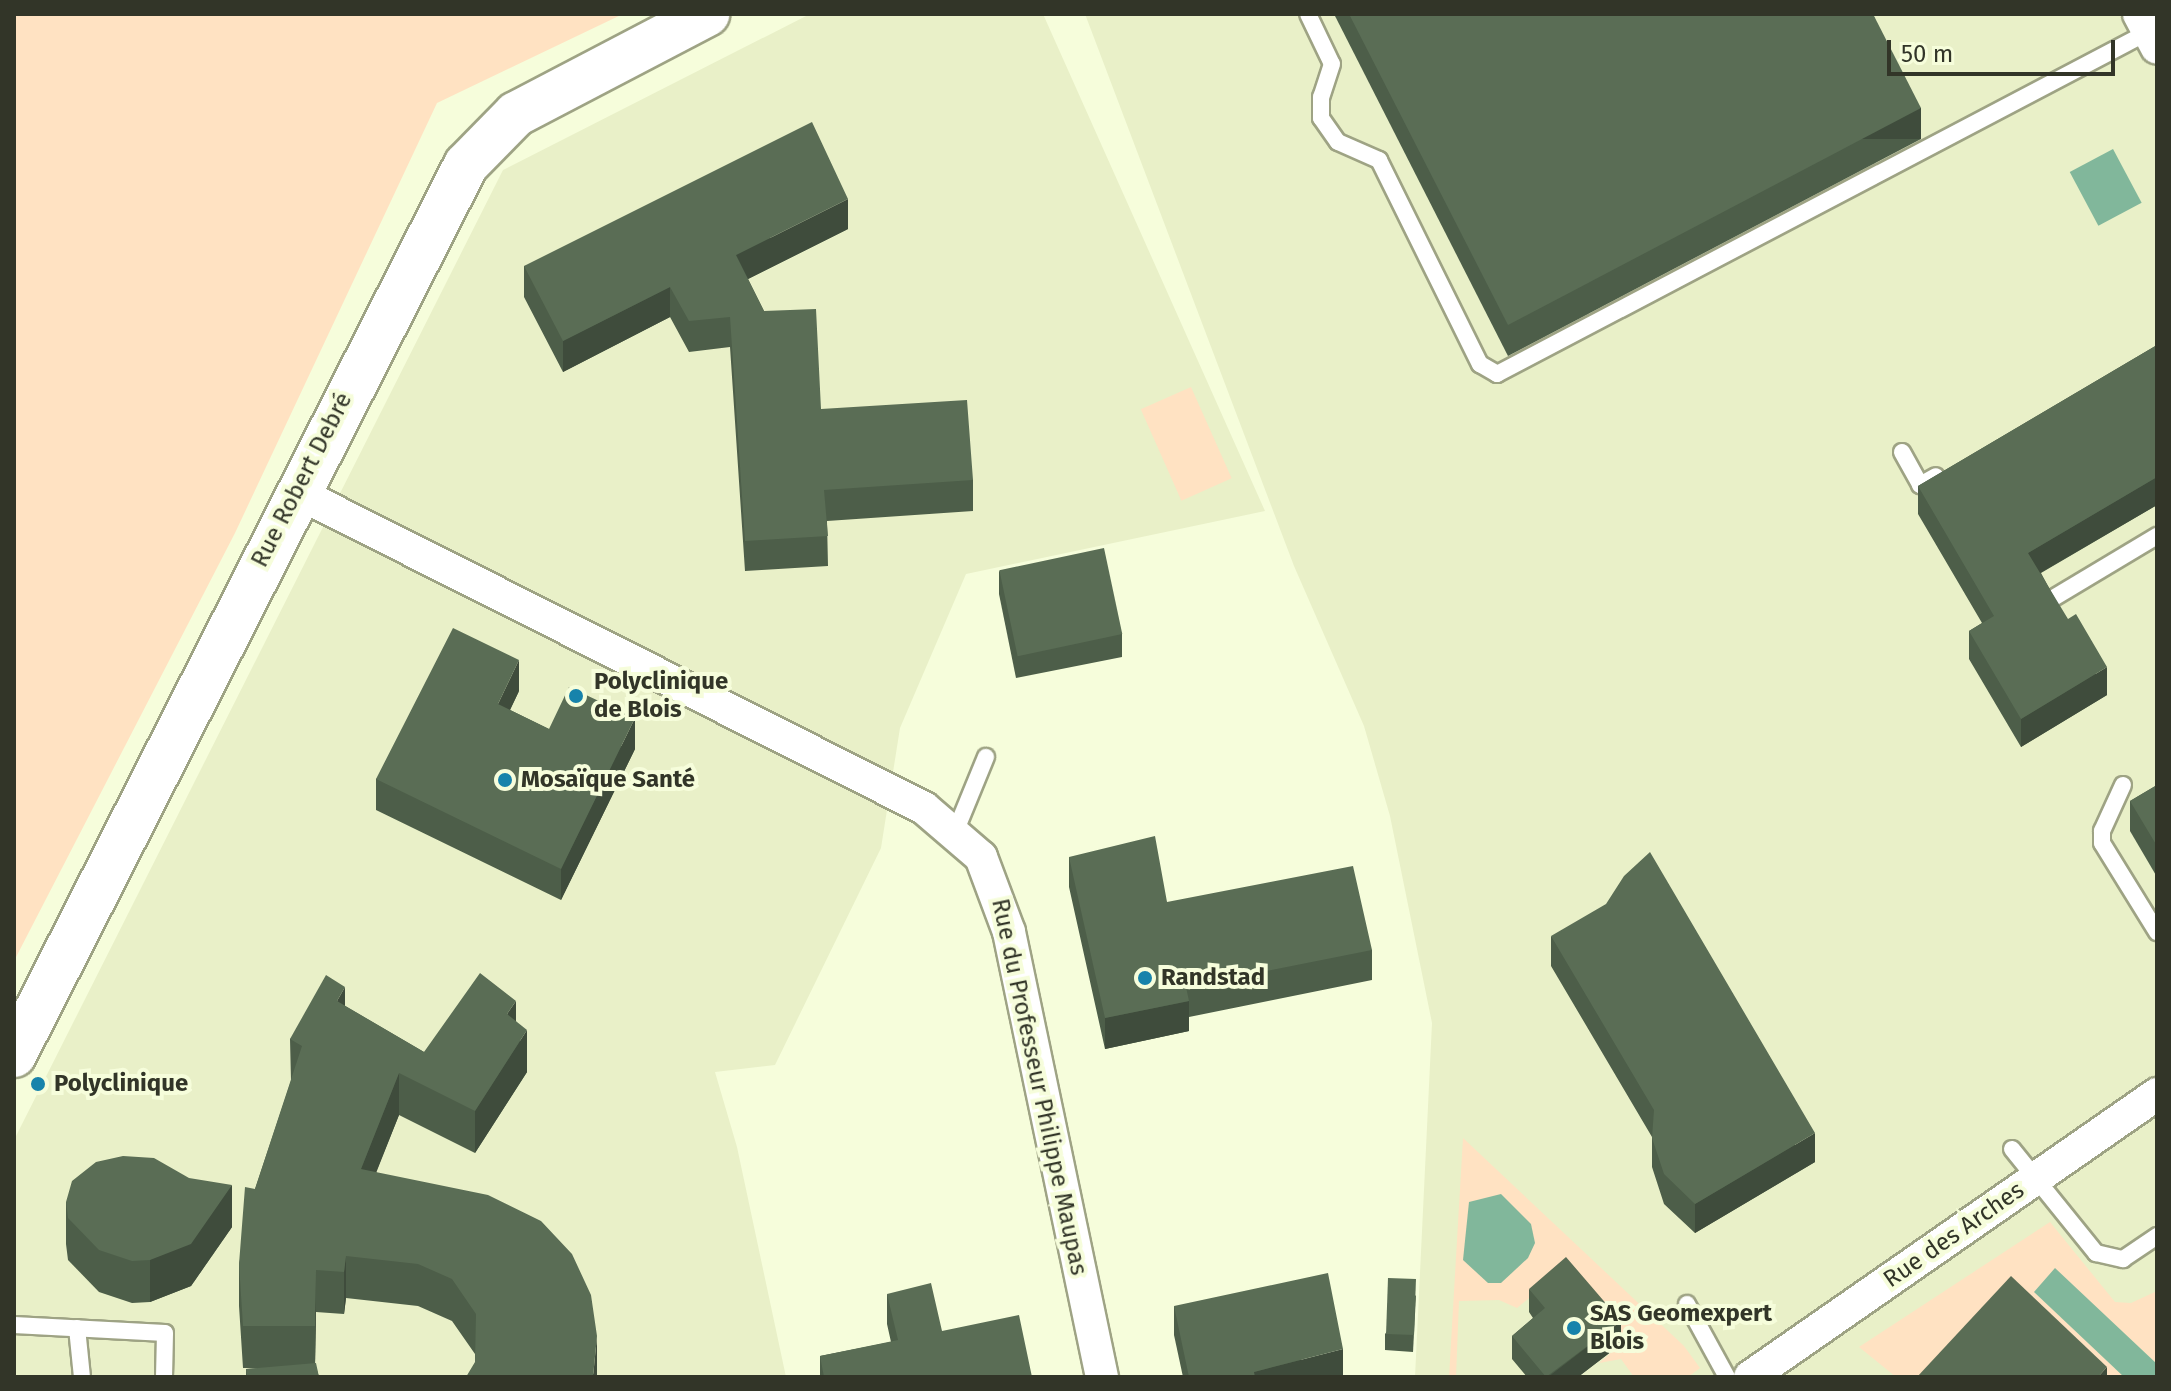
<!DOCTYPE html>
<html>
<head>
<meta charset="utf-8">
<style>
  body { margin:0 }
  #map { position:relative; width:2171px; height:1391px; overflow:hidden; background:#f6fddb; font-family:"Fira Sans",sans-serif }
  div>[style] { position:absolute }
  .built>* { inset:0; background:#e9f0c8 }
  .green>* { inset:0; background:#ffe2c2; transform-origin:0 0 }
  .water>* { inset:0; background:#81b79b; transform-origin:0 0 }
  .roads { filter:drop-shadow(2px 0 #9ea384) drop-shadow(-2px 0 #9ea384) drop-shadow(0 2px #9ea384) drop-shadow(0 -2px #9ea384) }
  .lane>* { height:16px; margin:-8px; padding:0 8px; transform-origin:8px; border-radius:8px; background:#fff }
  .street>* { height:32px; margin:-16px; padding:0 16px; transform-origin:16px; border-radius:16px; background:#fff }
  .secondary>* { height:44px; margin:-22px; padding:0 22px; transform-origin:22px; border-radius:22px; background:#fff }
  .wall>* { inset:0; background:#4d5e49 }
  .shaded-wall>* { inset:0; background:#3f4c3c; transform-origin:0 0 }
  .building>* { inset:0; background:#5a6d55; transform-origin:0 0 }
  .dots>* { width:22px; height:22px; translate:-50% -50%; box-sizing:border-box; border:4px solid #f6fddb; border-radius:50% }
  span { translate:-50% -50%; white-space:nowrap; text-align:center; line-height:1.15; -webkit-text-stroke:8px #f6fddb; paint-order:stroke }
  .street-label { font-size:24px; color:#323528 }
  .poi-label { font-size:24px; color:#323528; font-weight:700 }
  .left { translate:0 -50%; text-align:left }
  .frame { position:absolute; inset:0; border:16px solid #323528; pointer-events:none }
  .scale { position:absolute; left:1887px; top:40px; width:228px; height:36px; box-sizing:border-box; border:4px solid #323528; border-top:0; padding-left:10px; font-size:24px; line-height:28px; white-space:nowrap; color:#323528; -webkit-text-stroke:6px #f6fddb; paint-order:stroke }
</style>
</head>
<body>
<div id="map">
  <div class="built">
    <div style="clip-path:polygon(810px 14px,1043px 14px,1265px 511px,966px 574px,900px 728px,881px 848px,775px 1065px,715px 1072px,737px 1147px,786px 1377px,14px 1377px,14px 1140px,503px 170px)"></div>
    <div style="clip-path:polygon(1085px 14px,2157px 14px,2157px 1377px,1415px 1377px,1432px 1023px,1390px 816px,1364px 726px,1294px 566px)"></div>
  </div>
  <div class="green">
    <div style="clip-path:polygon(14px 14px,623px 14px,437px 103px,235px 533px,14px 961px)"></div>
    <div style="left:1191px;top:387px;width:100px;height:55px;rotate:66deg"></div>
    <div style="clip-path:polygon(1463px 1138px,1684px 1346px,1700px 1368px,1688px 1377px,1634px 1377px,1621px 1359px,1599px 1363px,1621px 1344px,1534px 1294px,1517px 1308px,1499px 1300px,1459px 1301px,1456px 1377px,1449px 1377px)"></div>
    <div style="clip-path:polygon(2050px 1222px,2115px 1302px,2131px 1303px,2157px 1291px,2157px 1364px,2055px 1269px,2035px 1292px,2124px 1377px,1896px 1377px,1859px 1347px)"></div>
  </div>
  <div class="water">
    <div style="left:2113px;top:149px;width:61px;height:49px;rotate:62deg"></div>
    <div style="clip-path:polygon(1501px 1194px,1531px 1224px,1535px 1243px,1528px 1258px,1501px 1283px,1488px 1283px,1463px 1260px,1469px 1202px)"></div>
    <div style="clip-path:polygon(2055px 1268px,2157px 1364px,2157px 1377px,2124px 1377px,2034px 1292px)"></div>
  </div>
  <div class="roads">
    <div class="lane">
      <div style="left:1308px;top:14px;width:55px;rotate:64.4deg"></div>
      <div style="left:1332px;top:64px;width:35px;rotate:108deg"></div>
      <div style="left:1321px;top:97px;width:21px;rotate:90deg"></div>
      <div style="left:1321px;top:118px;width:29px;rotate:55deg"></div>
      <div style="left:1338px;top:142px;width:45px;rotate:23.7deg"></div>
      <div style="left:1379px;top:160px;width:228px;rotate:63.7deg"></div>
      <div style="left:1480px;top:364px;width:20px;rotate:30deg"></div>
      <div style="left:1497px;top:374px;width:735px;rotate:-27.71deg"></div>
      <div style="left:1902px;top:452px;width:38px;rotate:61deg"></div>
      <div style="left:1920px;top:485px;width:18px;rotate:-29deg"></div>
      <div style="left:2050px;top:600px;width:125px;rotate:-30.9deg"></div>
      <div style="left:2123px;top:785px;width:51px;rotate:114.5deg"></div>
      <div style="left:2102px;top:831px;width:12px;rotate:90deg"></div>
      <div style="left:2102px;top:843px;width:105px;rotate:58.3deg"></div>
      <div style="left:956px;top:830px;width:79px;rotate:-67.7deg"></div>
      <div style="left:2012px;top:1149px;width:134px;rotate:51.1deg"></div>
      <div style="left:2096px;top:1253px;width:28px;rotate:13deg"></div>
      <div style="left:2123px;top:1259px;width:41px;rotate:-34.1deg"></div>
      <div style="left:1687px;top:1304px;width:83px;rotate:61.3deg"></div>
      <div style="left:14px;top:1325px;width:151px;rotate:3deg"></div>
      <div style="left:165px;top:1333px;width:44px;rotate:91.3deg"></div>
      <div style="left:77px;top:1328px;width:49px;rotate:84.2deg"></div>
    </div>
    <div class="street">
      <div style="left:2139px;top:14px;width:38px;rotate:62deg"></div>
      <div style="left:296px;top:492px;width:703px;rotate:26.71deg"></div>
      <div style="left:924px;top:808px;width:75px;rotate:40.7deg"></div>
      <div style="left:981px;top:857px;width:80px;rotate:69.5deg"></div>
      <div style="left:1009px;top:932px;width:455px;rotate:78.2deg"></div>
      <div style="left:1750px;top:1377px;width:496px;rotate:-34.8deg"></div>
    </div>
    <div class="secondary">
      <div style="left:14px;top:1055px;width:998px;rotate:-63.08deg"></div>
      <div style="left:466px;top:165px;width:71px;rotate:-45.6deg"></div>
      <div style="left:516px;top:114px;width:216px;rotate:-27.6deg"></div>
    </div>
  </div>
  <div class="wall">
    <div style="clip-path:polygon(1334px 14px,1873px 14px,1921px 139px,1508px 356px)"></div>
    <div style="clip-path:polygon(848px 229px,748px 279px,764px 311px,821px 409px,973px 480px,973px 511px,827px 521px,828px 566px,745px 571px,730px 347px,689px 352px,670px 317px,563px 372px,524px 297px,524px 266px)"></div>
    <div style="clip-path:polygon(2157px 345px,2157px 505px,2041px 573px,2107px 695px,2021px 747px,1969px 659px,1969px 631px,1982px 623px,1918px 514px,1918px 486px)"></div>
    <div style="clip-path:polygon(999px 571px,1122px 634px,1122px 657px,1016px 678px,999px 594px)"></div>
    <div style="clip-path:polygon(519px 691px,510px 710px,549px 729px,635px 749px,561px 900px,376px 810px,376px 779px)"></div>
    <div style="clip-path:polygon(2157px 785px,2157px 877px,2130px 831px,2130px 801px)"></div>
    <div style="clip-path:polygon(1069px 857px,1167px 902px,1372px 950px,1372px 980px,1189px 1017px,1189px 1031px,1105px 1049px,1069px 887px)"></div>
    <div style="clip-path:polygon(1551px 936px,1815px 1162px,1695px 1233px,1664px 1204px,1652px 1167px,1652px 1137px,1551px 966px)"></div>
    <div style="clip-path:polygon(345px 1006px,424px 1052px,516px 1021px,527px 1072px,475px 1153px,399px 1115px,376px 1172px,597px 1377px,475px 1362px,475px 1354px,452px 1321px,418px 1306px,346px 1298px,344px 1314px,316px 1312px,315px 1363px,319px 1377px,246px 1377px,246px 1369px,259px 1368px,243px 1368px,239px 1306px,239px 1264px,255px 1189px,291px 1081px,290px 1039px)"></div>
    <div style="clip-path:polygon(66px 1202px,232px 1227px,191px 1286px,150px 1302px,132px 1303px,99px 1292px,68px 1260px,66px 1244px)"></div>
    <div style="clip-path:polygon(1529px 1289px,1621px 1344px,1578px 1377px,1527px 1377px,1512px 1359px,1512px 1336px,1533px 1318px,1529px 1312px)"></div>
    <div style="clip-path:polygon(887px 1294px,942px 1331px,1032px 1377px,820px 1377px,820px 1356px,891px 1342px,887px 1324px)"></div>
    <div style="clip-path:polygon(1416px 1295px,1413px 1352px,1385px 1350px,1385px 1334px)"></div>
    <div style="clip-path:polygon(1174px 1306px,1343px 1377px,1183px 1377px,1174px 1335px)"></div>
  </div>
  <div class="shaded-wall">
    <div style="left:1921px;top:108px;width:31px;height:467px;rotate:90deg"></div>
    <div style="clip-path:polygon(848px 199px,848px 229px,736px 285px,736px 255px)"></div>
    <div style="clip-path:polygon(670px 287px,670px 317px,563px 372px,563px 341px)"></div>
    <div style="clip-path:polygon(2157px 477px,2157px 505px,2028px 580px,2028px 553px)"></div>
    <div style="clip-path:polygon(519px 660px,519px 691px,498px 735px,498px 704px)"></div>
    <div style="clip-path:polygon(2107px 667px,2107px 695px,2021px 747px,2021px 719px)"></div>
    <div style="clip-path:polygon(635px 718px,635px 749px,561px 900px,561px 869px)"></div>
    <div style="clip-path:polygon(345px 987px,345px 1029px,337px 1001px)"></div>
    <div style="clip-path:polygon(516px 1001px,516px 1043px,507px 1014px)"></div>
    <div style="clip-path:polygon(1189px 1001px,1189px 1031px,1105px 1049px,1105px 1018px)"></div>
    <div style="clip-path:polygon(527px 1030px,527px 1072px,475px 1153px,475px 1111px)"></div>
    <div style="clip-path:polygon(399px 1073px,399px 1115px,361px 1211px,361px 1169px)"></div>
    <div style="clip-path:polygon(1815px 1133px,1815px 1162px,1695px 1233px,1695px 1204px)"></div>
    <div style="clip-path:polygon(232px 1185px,232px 1227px,191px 1286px,150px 1302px,150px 1260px)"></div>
    <div style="clip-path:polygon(346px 1256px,346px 1298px,344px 1314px,344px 1272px)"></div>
    <div style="clip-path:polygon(316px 1270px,316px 1312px,315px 1368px,315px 1326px)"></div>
    <div style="clip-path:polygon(1621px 1321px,1621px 1344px,1578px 1377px,1548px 1377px)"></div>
    <div style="clip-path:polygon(597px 1336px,597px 1377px,593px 1377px)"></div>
    <div style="clip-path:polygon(1343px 1349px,1343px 1377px,1254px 1377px,1254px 1372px)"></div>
    <div style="clip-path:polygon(2107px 1367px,2107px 1377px,2098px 1377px)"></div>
  </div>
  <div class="building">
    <div style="clip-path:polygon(1349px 14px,1873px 14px,1921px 108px,1508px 325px)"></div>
    <div style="clip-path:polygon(812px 122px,848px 199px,736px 255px,764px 311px,816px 309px,821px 409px,967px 400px,973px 480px,824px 490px,828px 536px,745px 541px,730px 317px,689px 321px,670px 287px,563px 341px,524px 266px)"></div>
    <div style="clip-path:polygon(2157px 345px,2157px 477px,2028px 553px,2068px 619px,2076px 614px,2107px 667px,2021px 719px,1969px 631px,1994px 616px,1918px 486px)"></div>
    <div style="left:1104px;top:548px;width:88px;height:107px;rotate:78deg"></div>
    <div style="clip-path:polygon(453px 628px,519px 660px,498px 704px,549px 729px,569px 687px,635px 718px,561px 869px,376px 779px)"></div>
    <div style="clip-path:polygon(2157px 785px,2157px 846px,2130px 801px)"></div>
    <div style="clip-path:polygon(1155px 836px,1167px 902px,1353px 866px,1372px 950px,1186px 987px,1189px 1001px,1105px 1018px,1069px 857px)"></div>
    <div style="clip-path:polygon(1650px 852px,1815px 1133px,1695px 1204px,1664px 1174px,1652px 1138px,1654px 1110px,1551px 936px,1606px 904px,1624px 876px)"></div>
    <div style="clip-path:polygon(480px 973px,516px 1001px,507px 1014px,527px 1030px,475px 1111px,399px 1073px,361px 1169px,488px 1195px,541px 1221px,572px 1254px,591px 1295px,597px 1336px,593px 1377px,466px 1377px,475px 1362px,476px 1314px,452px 1279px,418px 1264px,346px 1256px,344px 1272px,316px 1270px,315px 1326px,243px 1326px,239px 1264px,245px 1187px,255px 1189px,302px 1046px,290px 1039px,326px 975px,345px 987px,337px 1001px,424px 1052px)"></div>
    <div style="clip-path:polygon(123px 1156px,154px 1158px,189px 1178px,232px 1185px,191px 1244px,150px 1260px,132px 1261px,99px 1250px,68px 1218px,66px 1202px,72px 1181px,96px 1162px)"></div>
    <div style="clip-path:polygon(1566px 1257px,1621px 1321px,1546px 1377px,1512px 1336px,1545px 1308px,1529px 1289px)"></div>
    <div style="clip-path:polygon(1328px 1273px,1343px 1349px,1254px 1372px,1255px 1377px,1189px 1377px,1174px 1306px)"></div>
    <div style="clip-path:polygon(2011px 1276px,2107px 1367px,2098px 1377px,1917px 1377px)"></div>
    <div style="left:1388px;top:1278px;width:28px;height:56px;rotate:2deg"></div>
    <div style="clip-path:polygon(931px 1283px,942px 1331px,1019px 1315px,1032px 1377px,824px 1377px,820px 1356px,898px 1340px,887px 1294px)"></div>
    <div style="clip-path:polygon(316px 1363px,319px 1377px,247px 1377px,246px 1369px)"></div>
  </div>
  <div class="dots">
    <div style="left:576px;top:696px;background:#1783ab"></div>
    <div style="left:505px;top:780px;background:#1783ab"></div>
    <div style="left:1145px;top:978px;background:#1783ab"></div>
    <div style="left:38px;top:1084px;background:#1783ab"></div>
    <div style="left:1574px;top:1328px;background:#1783ab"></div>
  </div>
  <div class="street-label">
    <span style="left:302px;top:480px;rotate:-63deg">Rue Robert Debré</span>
    <span style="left:1039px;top:1087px;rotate:78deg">Rue du Professeur Philippe Maupas</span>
    <span style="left:1954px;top:1235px;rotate:-35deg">Rue des Arches</span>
  </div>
  <div class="poi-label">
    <span class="left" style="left:594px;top:696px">Polyclinique<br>de Blois</span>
    <span class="left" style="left:521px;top:780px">Mosaïque Santé</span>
    <span class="left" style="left:1161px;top:978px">Randstad</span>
    <span class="left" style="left:54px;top:1084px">Polyclinique</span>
    <span class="left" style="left:1590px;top:1328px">SAS Geomexpert<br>Blois</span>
  </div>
  <div class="frame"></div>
  <div class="scale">50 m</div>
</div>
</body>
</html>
